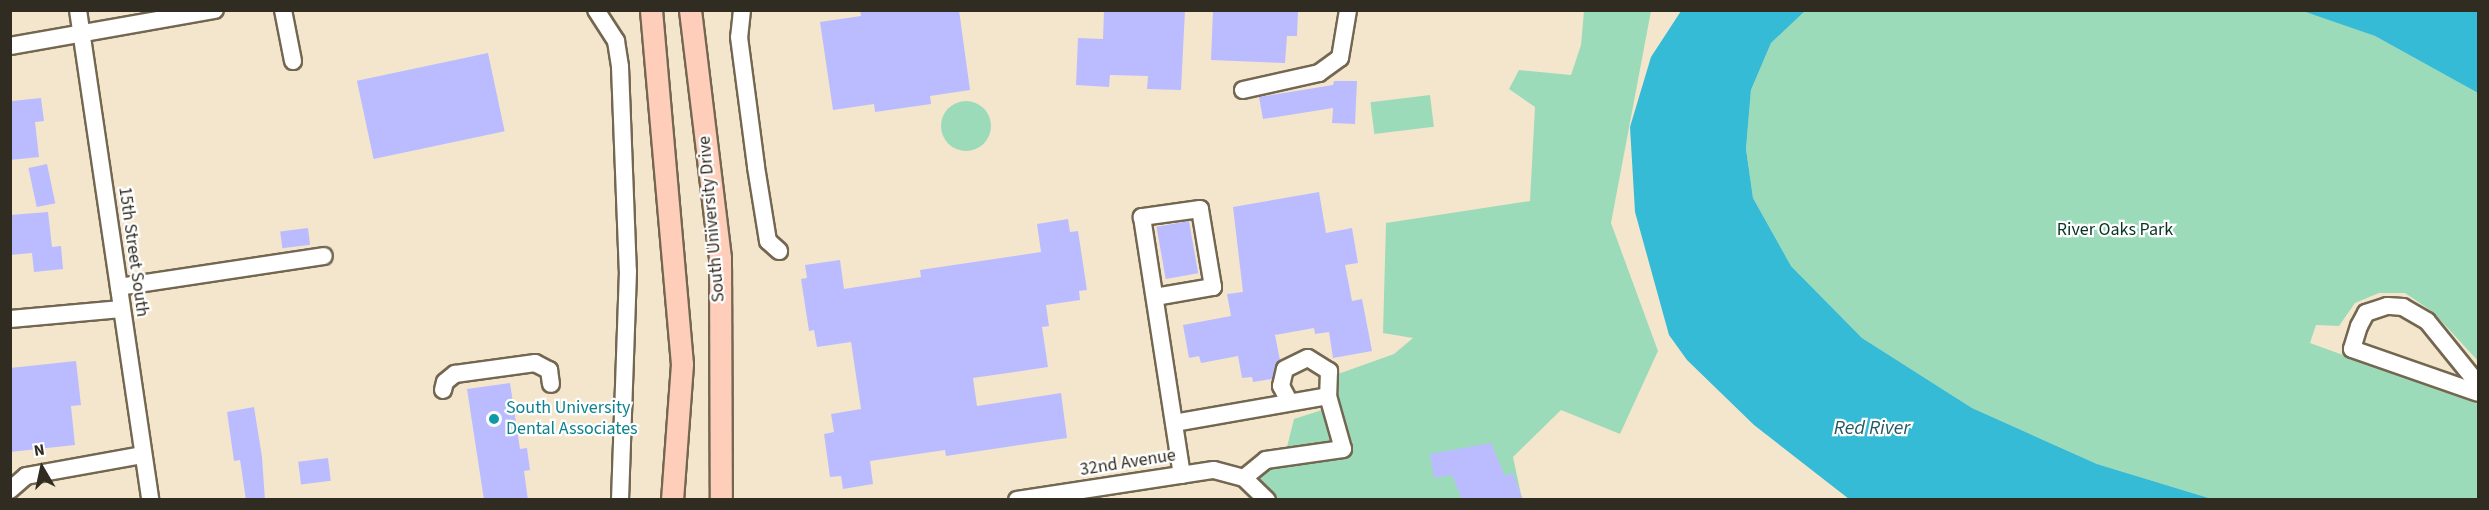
<!DOCTYPE html>
<html>
<head>
<meta charset="utf-8">
<style>
  body { margin:0 }
  #map { position:relative; width:2489px; height:510px; overflow:hidden; background:#f4e6cd; font-family:"Source Sans 3",sans-serif }
  div>[style] { position:absolute }
  .green>* { inset:0; background:#9cdbb9; transform-origin:0 0 }
  .round { border-radius:50% }
  .water>* { inset:0; background:#35bbd5 }
  .building>* { inset:0; background:#babcff; transform-origin:0 0 }
  .roads { filter:drop-shadow(2px 0 #736751) drop-shadow(-2px 0 #736751) drop-shadow(0 2px #736751) drop-shadow(0 -2px #736751) }
  .minor>* { height:16px; margin:-8px; padding:0 8px; transform-origin:8px; border-radius:8px; background:#fff }
  .major>* { height:21px; margin:-10.5px; padding:0 10.5px; transform-origin:10.5px; border-radius:10.5px; background:#fecebb }
  .dots>* { width:16px; height:16px; translate:-50% -50%; box-sizing:border-box; border:3px solid #fff; border-radius:50% }
  span { translate:-50% -50%; white-space:nowrap; text-align:center; line-height:1.15; -webkit-text-stroke:4.5px #fff; paint-order:stroke }
  .street-label { font-size:18px; color:#312c22 }
  .park-label { font-size:18px; color:#083421 }
  .culture-label { font-size:18px; color:#0d838f }
  .left { translate:0 -50%; text-align:left }
  .water-label { font-size:20px; color:#245964; font-style:italic }
  .frame { position:absolute; inset:0; border:12px solid #312c22; pointer-events:none }
  .north { position:absolute; left:12px; top:438px; width:60px; height:60px; -webkit-text-stroke:4px #fff; paint-order:stroke; rotate:351deg; font-size:16px; font-weight:700; line-height:24px; text-align:center; color:#312c22 }
  .north::after { content:''; display:block; margin:auto; width:21px; height:27px; background:#312c22; clip-path:polygon(50% 0,100% 100%,50% 72%,0 100%) }
</style>
</head>
<body>
<div id="map">
  <div class="green">
    <div style="clip-path:polygon(2303px 10px,2375px 36px,2478px 93px,2478px 361px,2433px 312px,2405px 293px,2379px 293px,2355px 303px,2339px 326px,2316px 325px,2310px 343px,2478px 404px,2478px 499px,2212px 499px,2097px 464px,1972px 408px,1862px 338px,1791px 266px,1753px 198px,1746px 149px,1751px 90px,1771px 43px,1805px 11px)"></div>
    <div style="clip-path:polygon(1584px 11px,1651px 11px,1611px 223px,1658px 351px,1620px 434px,1561px 410px,1513px 457px,1522px 499px,1275px 499px,1255px 479px,1266px 464px,1283px 463px,1294px 419px,1328px 408px,1338px 374px,1394px 354px,1413px 338px,1383px 333px,1386px 223px,1530px 201px,1535px 107px,1509px 89px,1519px 70px,1571px 75px,1581px 45px)"></div>
    <div style="left:1430px;top:95px;width:32px;height:60px;rotate:83deg"></div>
    <div class="round" style="left:941px;top:101px;width:50px;height:50px"></div>
  </div>
  <div class="water">
    <div style="clip-path:polygon(1681px 11px,1805px 11px,1771px 43px,1751px 90px,1746px 149px,1753px 198px,1791px 266px,1862px 338px,1972px 408px,2097px 464px,2212px 499px,1849px 499px,1754px 425px,1687px 360px,1669px 335px,1635px 212px,1630px 127px,1651px 57px)"></div>
    <div style="clip-path:polygon(2303px 11px,2478px 11px,2478px 93px,2375px 36px)"></div>
  </div>
  <div class="building">
    <div style="clip-path:polygon(860px 10px,959px 10px,970px 90px,930px 96px,931px 104px,875px 112px,874px 104px,833px 110px,820px 22px,861px 16px)"></div>
    <div style="clip-path:polygon(1104px 10px,1185px 10px,1181px 90px,1147px 89px,1148px 76px,1110px 75px,1109px 87px,1076px 85px,1078px 38px,1103px 39px)"></div>
    <div style="clip-path:polygon(1213px 10px,1298px 10px,1297px 36px,1287px 36px,1285px 63px,1211px 60px)"></div>
    <div style="left:488px;top:53px;width:80px;height:134px;rotate:78deg"></div>
    <div style="clip-path:polygon(1334px 81px,1357px 81px,1355px 124px,1332px 123px,1333px 108px,1263px 119px,1259px 97px,1333px 85px)"></div>
    <div style="clip-path:polygon(41px 98px,44px 121px,35px 122px,39px 157px,10px 160px,12px 101px)"></div>
    <div style="left:47px;top:164px;width:40px;height:19px;rotate:78deg"></div>
    <div style="clip-path:polygon(1319px 192px,1326px 233px,1352px 228px,1358px 263px,1345px 265px,1352px 301px,1362px 299px,1372px 351px,1333px 358px,1329px 332px,1315px 334px,1314px 328px,1275px 335px,1280px 360px,1272px 379px,1253px 382px,1252px 377px,1242px 378px,1238px 356px,1201px 363px,1199px 356px,1189px 358px,1183px 325px,1231px 316px,1227px 294px,1243px 292px,1233px 207px)"></div>
    <div style="clip-path:polygon(48px 212px,52px 247px,61px 246px,63px 269px,34px 272px,32px 253px,10px 255px,10px 215px)"></div>
    <div style="clip-path:polygon(1068px 219px,1070px 232px,1078px 231px,1087px 290px,1079px 291px,1080px 300px,1046px 305px,1049px 326px,1042px 327px,1048px 367px,973px 378px,977px 406px,1061px 393px,1067px 438px,946px 456px,945px 450px,870px 461px,873px 484px,843px 489px,841px 476px,830px 477px,824px 434px,834px 432px,831px 414px,861px 409px,851px 342px,817px 347px,814px 330px,809px 331px,801px 279px,807px 278px,805px 265px,840px 260px,844px 289px,921px 277px,920px 270px,1041px 252px,1037px 224px)"></div>
    <div style="left:1189px;top:221px;width:53px;height:33px;rotate:80deg"></div>
    <div style="left:308px;top:228px;width:17px;height:28px;rotate:83deg"></div>
    <div style="clip-path:polygon(76px 361px,81px 405px,71px 406px,75px 445px,10px 452px,10px 368px)"></div>
    <div style="clip-path:polygon(510px 383px,520px 449px,527px 448px,530px 470px,524px 471px,528px 500px,484px 500px,467px 389px)"></div>
    <div style="clip-path:polygon(254px 407px,262px 457px,265px 500px,246px 500px,240px 460px,234px 461px,227px 412px)"></div>
    <div style="clip-path:polygon(1491px 443px,1505px 476px,1513px 473px,1523px 500px,1462px 500px,1452px 475px,1434px 478px,1430px 454px)"></div>
    <div style="left:328px;top:458px;width:23px;height:30px;rotate:83deg"></div>
  </div>
  <div class="roads">
    <div class="minor">
      <div style="left:78px;top:10px;width:495px;rotate:81.6deg"></div>
      <div style="left:283px;top:10px;width:52px;rotate:78.9deg"></div>
      <div style="left:596px;top:10px;width:37px;rotate:57deg"></div>
      <div style="left:616px;top:41px;width:26px;rotate:81deg"></div>
      <div style="left:620px;top:67px;width:204px;rotate:87.8deg"></div>
      <div style="left:628px;top:271px;width:229px;rotate:92deg"></div>
      <div style="left:742px;top:10px;width:27px;rotate:96deg"></div>
      <div style="left:739px;top:37px;width:131px;rotate:82.5deg"></div>
      <div style="left:756px;top:167px;width:75px;rotate:80.8deg"></div>
      <div style="left:768px;top:241px;width:15px;rotate:42deg"></div>
      <div style="left:10px;top:46px;width:208px;rotate:-10deg"></div>
      <div style="left:1243px;top:90px;width:78px;rotate:-12.6deg"></div>
      <div style="left:1319px;top:73px;width:26px;rotate:-36deg"></div>
      <div style="left:1340px;top:58px;width:49px;rotate:-80.5deg"></div>
      <div style="left:119px;top:287px;width:207px;rotate:-8.6deg"></div>
      <div style="left:1155px;top:297px;width:59px;rotate:-9.8deg"></div>
      <div style="left:1213px;top:287px;width:79px;rotate:-99.5deg"></div>
      <div style="left:1200px;top:209px;width:59px;rotate:172.1deg"></div>
      <div style="left:1142px;top:217px;width:261px;rotate:81.2deg"></div>
      <div style="left:10px;top:319px;width:112px;rotate:-5.1deg"></div>
      <div style="left:2478px;top:384px;width:81px;rotate:-129deg"></div>
      <div style="left:2427px;top:321px;width:28px;rotate:-150deg"></div>
      <div style="left:2403px;top:307px;width:16px;rotate:-176deg"></div>
      <div style="left:2387px;top:306px;width:22px;rotate:162deg"></div>
      <div style="left:2366px;top:313px;width:15px;rotate:118deg"></div>
      <div style="left:2359px;top:326px;width:24px;rotate:107deg"></div>
      <div style="left:2352px;top:349px;width:133px;rotate:19.2deg"></div>
      <div style="left:443px;top:390px;width:8px;rotate:-76deg"></div>
      <div style="left:445px;top:382px;width:13px;rotate:-39deg"></div>
      <div style="left:455px;top:374px;width:81px;rotate:-7.8deg"></div>
      <div style="left:535px;top:363px;width:16px;rotate:27deg"></div>
      <div style="left:549px;top:370px;width:14px;rotate:82deg"></div>
      <div style="left:1289px;top:401px;width:17px;rotate:-118deg"></div>
      <div style="left:1281px;top:386px;width:17px;rotate:-77deg"></div>
      <div style="left:1285px;top:369px;width:25px;rotate:-26deg"></div>
      <div style="left:1308px;top:358px;width:25px;rotate:32deg"></div>
      <div style="left:1329px;top:371px;width:25px;rotate:92deg"></div>
      <div style="left:1174px;top:423px;width:156px;rotate:-9.9deg"></div>
      <div style="left:1328px;top:396px;width:55px;rotate:74.2deg"></div>
      <div style="left:1343px;top:449px;width:78px;rotate:171.9deg"></div>
      <div style="left:1266px;top:460px;width:28px;rotate:141deg"></div>
      <div style="left:10px;top:490px;width:21px;rotate:-41deg"></div>
      <div style="left:26px;top:476px;width:119px;rotate:-10.2deg"></div>
      <div style="left:1017px;top:500px;width:199px;rotate:-8.7deg"></div>
      <div style="left:1214px;top:470px;width:31px;rotate:15deg"></div>
      <div style="left:1244px;top:478px;width:32px;rotate:44deg"></div>
    </div>
    <div class="major">
      <div style="left:651px;top:10px;width:355px;rotate:85deg"></div>
      <div style="left:682px;top:364px;width:136px;rotate:94.2deg"></div>
      <div style="left:690px;top:10px;width:250px;rotate:83.1deg"></div>
      <div style="left:720px;top:258px;width:242px;rotate:89.8deg"></div>
    </div>
  </div>
  <div class="dots">
    <div style="left:494px;top:419px;background:#0f9aa8"></div>
  </div>
  <div class="street-label">
    <span style="left:712px;top:219px;rotate:-95deg">South University Drive</span>
    <span style="left:133px;top:252px;rotate:82deg">15th Street South</span>
    <span style="left:1128px;top:463px;rotate:-9deg">32nd Avenue</span>
  </div>
  <div class="park-label">
    <span style="left:2115px;top:230px">River Oaks Park</span>
  </div>
  <div class="culture-label">
    <span class="left" style="left:506px;top:419px">South University<br>Dental Associates</span>
  </div>
  <div class="water-label">
    <span style="left:1872px;top:428px">Red River</span>
  </div>
  <div class="frame"></div>
  <div class="north">N</div>
</div>
</body>
</html>
